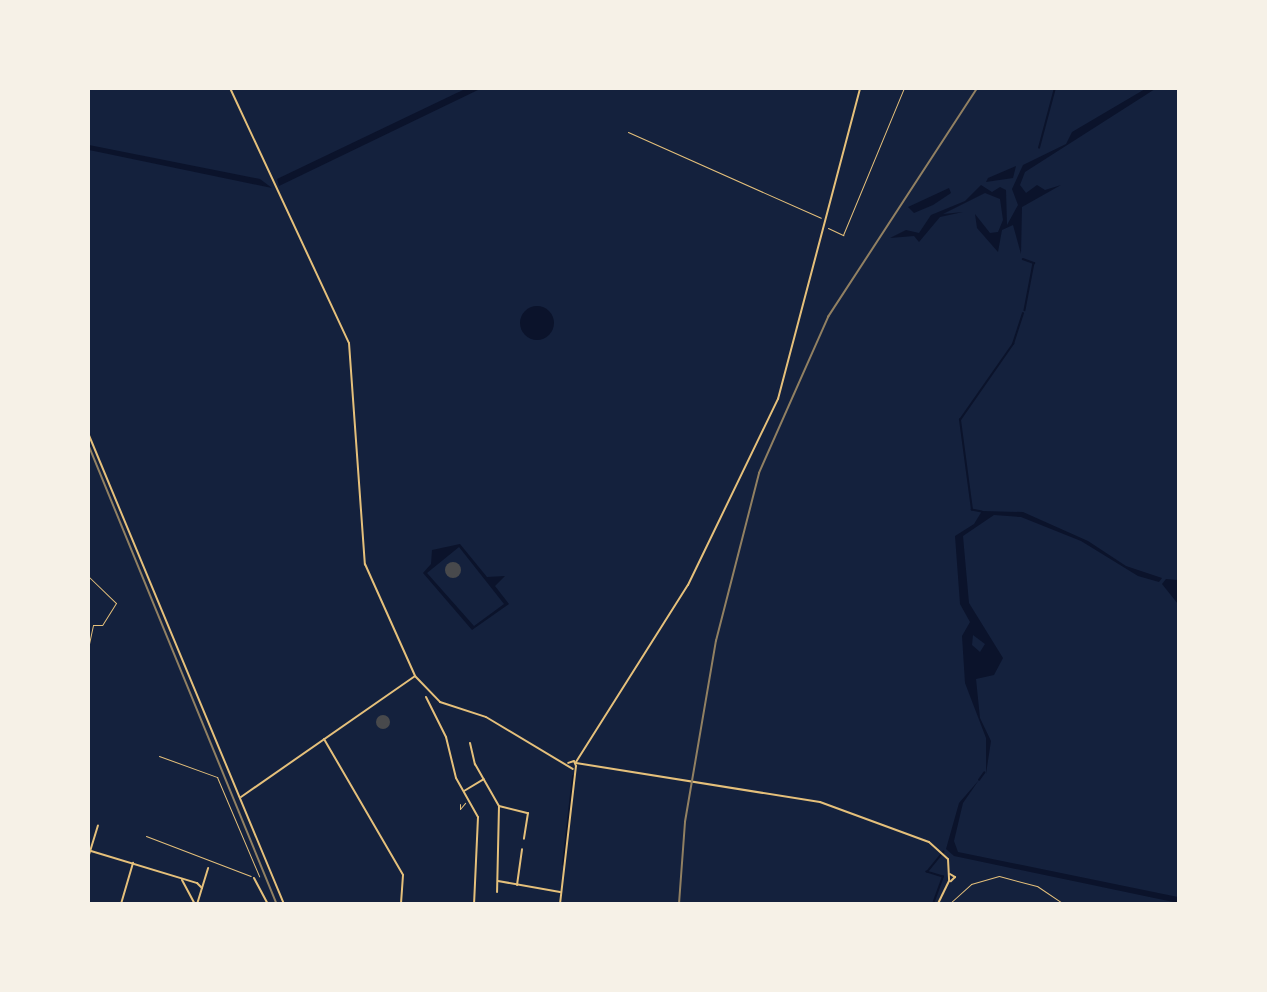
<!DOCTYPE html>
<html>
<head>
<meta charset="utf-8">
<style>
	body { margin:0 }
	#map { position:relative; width:1267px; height:992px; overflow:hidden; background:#14213d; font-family:Barlow,sans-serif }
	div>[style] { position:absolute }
	.water>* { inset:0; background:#0b132b }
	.round { border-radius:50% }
	.stream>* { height:1.5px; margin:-0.75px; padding:0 0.75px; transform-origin:0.75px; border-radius:0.75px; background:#0b132b }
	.building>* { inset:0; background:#48494c }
	.path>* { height:1px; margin:-0.5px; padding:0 0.5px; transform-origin:0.5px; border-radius:0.5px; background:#e5c07b }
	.minor>* { height:2px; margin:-1px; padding:0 1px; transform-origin:1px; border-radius:1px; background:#e5c07b }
	.tertiary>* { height:2px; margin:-1px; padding:0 1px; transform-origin:1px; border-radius:1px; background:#e5c07b }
	.rail>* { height:1.5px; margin:-0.75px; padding:0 0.75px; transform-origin:0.75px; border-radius:0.75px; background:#918062 }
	span { translate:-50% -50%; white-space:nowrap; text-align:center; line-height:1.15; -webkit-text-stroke:6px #f6f1e7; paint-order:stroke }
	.frame { position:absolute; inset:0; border:90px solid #f6f1e7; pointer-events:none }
</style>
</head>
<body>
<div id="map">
	<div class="water">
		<i style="clip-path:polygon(465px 89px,480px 89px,279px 186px,277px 179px)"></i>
		<i style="clip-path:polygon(1145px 89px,1155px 89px,1025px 172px,1020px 185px,1026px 193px,1037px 185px,1045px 190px,1061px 185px,1022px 207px,1021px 254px,1013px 225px,1002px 230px,998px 252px,977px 228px,975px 214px,990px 233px,998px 232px,1003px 220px,1000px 199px,985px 193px,943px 214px,963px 212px,940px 217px,919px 242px,914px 236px,890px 238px,906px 230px,919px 233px,931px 215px,965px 201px,981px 185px,992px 192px,1000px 187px,1006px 190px,1007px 225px,1018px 205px,1012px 189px,1023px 165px,1066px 144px,1072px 132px)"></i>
		<i style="clip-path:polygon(89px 145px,260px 179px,272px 188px,89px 150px)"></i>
		<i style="clip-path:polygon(1016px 166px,1013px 178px,986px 182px,988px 178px)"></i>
		<i style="clip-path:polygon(949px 188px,951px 193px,933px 205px,914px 213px,908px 207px)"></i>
		<i class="round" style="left:520px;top:306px;width:34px;height:34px"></i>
		<i style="clip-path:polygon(evenodd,982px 511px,1023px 512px,1088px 541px,1126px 566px,1162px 578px,1159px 582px,1138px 576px,1081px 541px,1021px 517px,994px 515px,963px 536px,969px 603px,1003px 658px,994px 675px,976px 679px,980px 718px,991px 741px,986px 774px,986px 738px,965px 683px,962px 636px,970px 622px,960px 604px,955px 536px,974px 524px,982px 511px,973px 635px,985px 644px,980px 652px,972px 645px,973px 635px)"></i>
		<i style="clip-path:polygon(evenodd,460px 544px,487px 577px,505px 576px,495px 586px,509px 604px,472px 630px,423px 573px,431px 564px,432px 550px,460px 544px,459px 547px,504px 604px,474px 626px,427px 573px,459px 547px)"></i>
		<i style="clip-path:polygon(1166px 579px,1178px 580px,1178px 604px,1162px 584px)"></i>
		<i style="clip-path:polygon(979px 780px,963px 803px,954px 841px,958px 852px,1178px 897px,1178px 903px,954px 856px,946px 849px,959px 803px)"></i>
	</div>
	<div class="stream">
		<i style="left:1039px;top:148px;width:62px;rotate:-75.1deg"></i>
		<i style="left:1023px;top:259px;width:12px;rotate:20deg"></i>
		<i style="left:1034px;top:263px;width:48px;rotate:100.8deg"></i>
		<i style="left:982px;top:512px;width:10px;rotate:-169deg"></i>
		<i style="left:972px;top:510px;width:91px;rotate:-97.6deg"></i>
		<i style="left:960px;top:420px;width:93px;rotate:-55.1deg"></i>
		<i style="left:1013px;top:344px;width:32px;rotate:-72deg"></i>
		<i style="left:979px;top:780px;width:9px;rotate:-54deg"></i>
		<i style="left:563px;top:865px;width:89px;rotate:-83.5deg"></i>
		<i style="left:933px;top:904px;width:29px;rotate:-70deg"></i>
		<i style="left:943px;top:877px;width:17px;rotate:-163deg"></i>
		<i style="left:927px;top:872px;width:26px;rotate:-51deg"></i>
	</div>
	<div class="building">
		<i class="round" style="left:445px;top:562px;width:16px;height:16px"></i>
		<i class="round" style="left:376px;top:715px;width:14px;height:14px"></i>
	</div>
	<div class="path">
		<i style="left:628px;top:132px;width:211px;rotate:24deg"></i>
		<i style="left:828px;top:228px;width:17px;rotate:25deg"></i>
		<i style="left:843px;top:235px;width:159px;rotate:-67.5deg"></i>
		<i style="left:88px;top:576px;width:39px;rotate:44deg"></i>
		<i style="left:116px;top:603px;width:26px;rotate:122deg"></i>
		<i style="left:102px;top:625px;width:9px;rotate:180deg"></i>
		<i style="left:93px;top:625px;width:25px;rotate:102deg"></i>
		<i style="left:159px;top:756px;width:62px;rotate:19.9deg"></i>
		<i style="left:217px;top:777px;width:108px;rotate:67deg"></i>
		<i style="left:460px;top:804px;width:5px;rotate:90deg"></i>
		<i style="left:460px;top:809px;width:8px;rotate:-50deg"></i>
		<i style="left:146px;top:836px;width:112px;rotate:20.9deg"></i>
		<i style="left:949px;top:904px;width:30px;rotate:-42deg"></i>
		<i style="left:971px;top:884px;width:29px;rotate:-16deg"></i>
		<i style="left:999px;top:876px;width:39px;rotate:15deg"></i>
		<i style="left:1037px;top:886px;width:32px;rotate:34deg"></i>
	</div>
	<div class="minor">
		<i style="left:88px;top:433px;width:510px;rotate:67.41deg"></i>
		<i style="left:426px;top:697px;width:45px;rotate:63.4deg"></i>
		<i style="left:446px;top:737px;width:42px;rotate:76.3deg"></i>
		<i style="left:456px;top:778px;width:45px;rotate:60.6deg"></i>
		<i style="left:478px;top:817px;width:87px;rotate:92.6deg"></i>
		<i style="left:324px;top:739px;width:157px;rotate:59.8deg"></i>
		<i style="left:403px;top:875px;width:29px;rotate:94deg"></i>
		<i style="left:470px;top:743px;width:22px;rotate:77deg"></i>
		<i style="left:475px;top:764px;width:48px;rotate:60.3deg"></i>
		<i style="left:499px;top:806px;width:86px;rotate:91.3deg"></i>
		<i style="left:576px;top:762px;width:209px;rotate:-57.7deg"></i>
		<i style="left:688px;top:585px;width:207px;rotate:-64.2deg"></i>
		<i style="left:778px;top:399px;width:322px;rotate:-75.2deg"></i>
		<i style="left:576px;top:763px;width:247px;rotate:9.1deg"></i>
		<i style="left:820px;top:802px;width:116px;rotate:20.2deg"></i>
		<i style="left:929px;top:842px;width:25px;rotate:42deg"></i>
		<i style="left:948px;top:859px;width:22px;rotate:87deg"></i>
		<i style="left:949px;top:881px;width:25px;rotate:116deg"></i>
		<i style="left:464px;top:791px;width:23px;rotate:-31deg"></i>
		<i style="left:241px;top:797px;width:212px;rotate:-34.8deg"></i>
		<i style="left:499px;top:806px;width:30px;rotate:14deg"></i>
		<i style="left:528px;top:813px;width:26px;rotate:99deg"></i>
		<i style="left:91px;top:851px;width:111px;rotate:16.8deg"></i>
		<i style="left:197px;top:883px;width:7px;rotate:45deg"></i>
		<i style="left:202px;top:888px;width:17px;rotate:107deg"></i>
		<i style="left:88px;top:858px;width:34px;rotate:-73deg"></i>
		<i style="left:950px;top:874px;width:6px;rotate:31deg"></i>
		<i style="left:955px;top:877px;width:6px;rotate:135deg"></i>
		<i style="left:254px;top:878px;width:30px;rotate:62deg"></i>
		<i style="left:182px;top:880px;width:27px;rotate:62deg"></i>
		<i style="left:498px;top:881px;width:63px;rotate:10.1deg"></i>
		<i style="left:517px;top:885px;width:36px;rotate:-82deg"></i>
		<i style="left:202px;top:888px;width:21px;rotate:-73deg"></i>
		<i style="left:121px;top:904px;width:43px;rotate:-73.7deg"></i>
	</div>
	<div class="tertiary">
		<i style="left:230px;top:88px;width:281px;rotate:65deg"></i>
		<i style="left:349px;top:343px;width:222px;rotate:85.9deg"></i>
		<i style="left:365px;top:564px;width:123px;rotate:65.9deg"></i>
		<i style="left:415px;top:676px;width:36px;rotate:46deg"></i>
		<i style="left:440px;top:702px;width:48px;rotate:18.1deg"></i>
		<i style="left:486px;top:717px;width:101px;rotate:30.9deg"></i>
		<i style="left:560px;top:904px;width:139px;rotate:-83.4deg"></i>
		<i style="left:576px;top:766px;width:5px;rotate:-112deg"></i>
		<i style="left:574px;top:761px;width:6px;rotate:162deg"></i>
	</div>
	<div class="rail">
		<i style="left:88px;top:443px;width:498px;rotate:67.7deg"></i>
		<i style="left:679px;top:904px;width:82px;rotate:-85.8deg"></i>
		<i style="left:685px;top:822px;width:184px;rotate:-80.3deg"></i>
		<i style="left:716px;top:641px;width:173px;rotate:-75.6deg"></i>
		<i style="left:759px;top:473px;width:171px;rotate:-66.1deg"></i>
		<i style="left:828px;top:317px;width:273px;rotate:-56.9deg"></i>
	</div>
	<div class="frame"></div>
</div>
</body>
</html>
